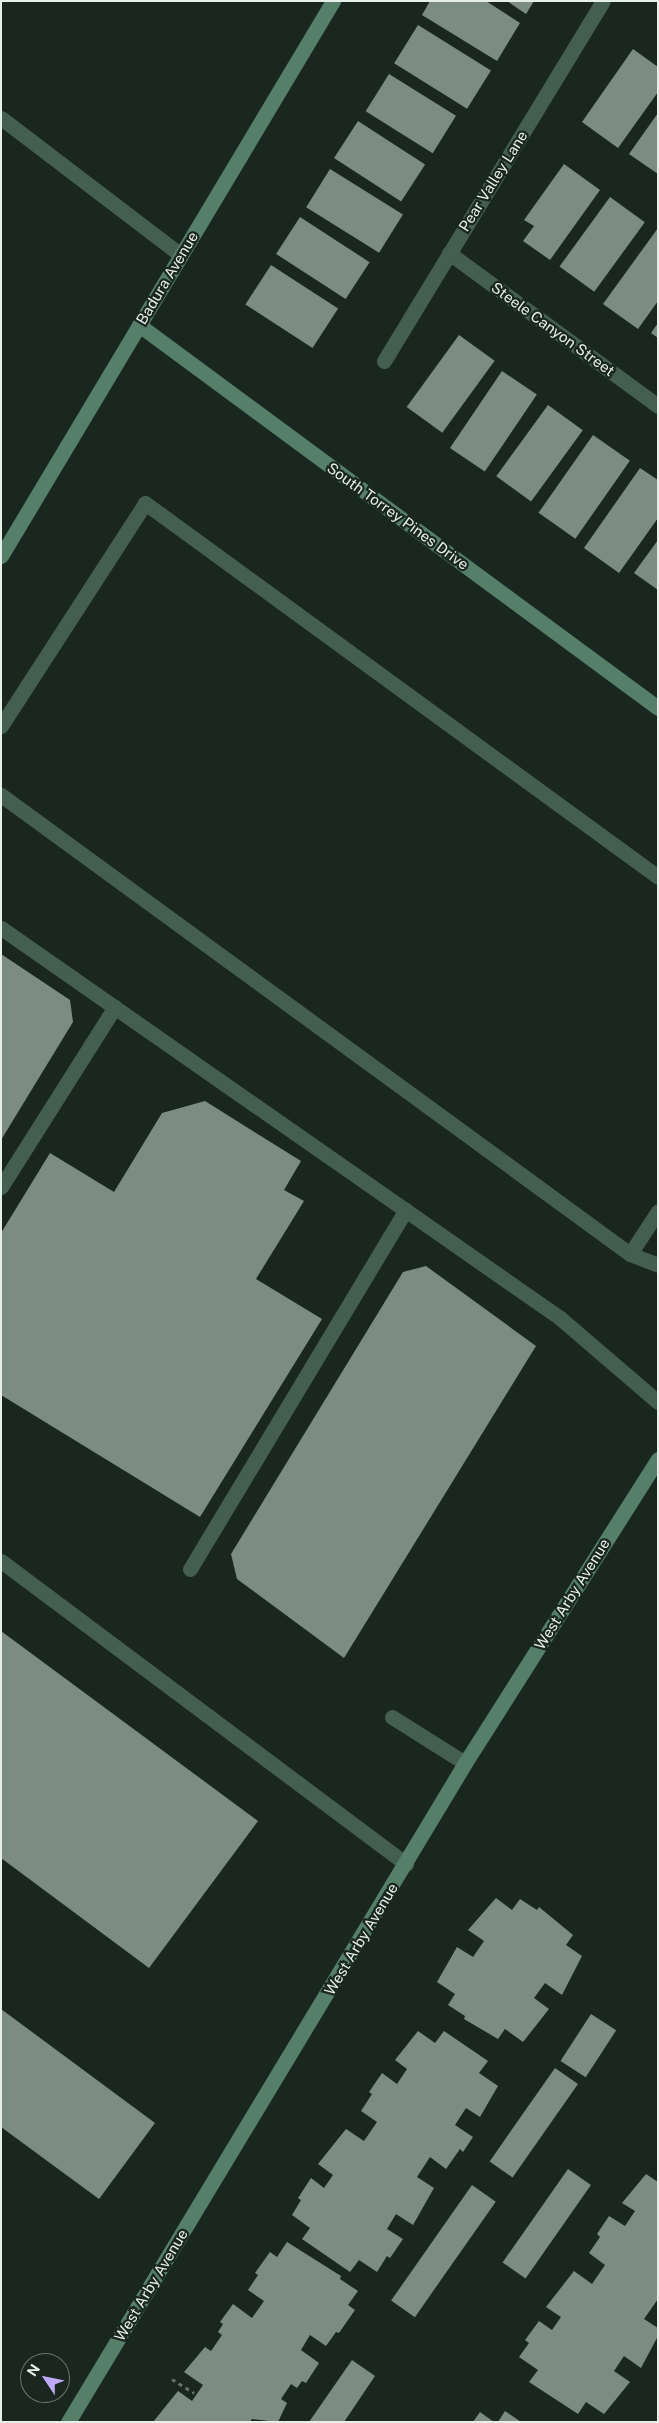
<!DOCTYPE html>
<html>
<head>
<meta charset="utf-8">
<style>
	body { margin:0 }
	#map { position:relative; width:659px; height:2423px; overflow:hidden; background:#1a2720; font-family:"Public Sans",sans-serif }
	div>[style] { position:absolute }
	.building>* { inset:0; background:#7d8c83; transform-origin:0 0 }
	.path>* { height:3px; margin-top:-1.5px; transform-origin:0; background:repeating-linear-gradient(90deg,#67726c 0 4px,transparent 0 8px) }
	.lane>* { height:15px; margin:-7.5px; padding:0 7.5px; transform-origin:7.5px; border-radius:7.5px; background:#445e4f }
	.street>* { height:15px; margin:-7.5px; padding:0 7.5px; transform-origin:7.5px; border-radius:7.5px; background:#445e4f }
	.secondary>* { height:15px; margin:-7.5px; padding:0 7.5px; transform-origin:7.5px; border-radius:7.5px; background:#557f68 }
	span { translate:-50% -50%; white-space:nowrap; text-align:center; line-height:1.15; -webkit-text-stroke:4.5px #1a2720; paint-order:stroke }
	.street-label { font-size:15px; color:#e7efea }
	.frame { position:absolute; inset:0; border:2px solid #e7efea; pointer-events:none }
	.north { position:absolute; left:20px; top:2353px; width:50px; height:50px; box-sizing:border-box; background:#1a2720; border:1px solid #6c7771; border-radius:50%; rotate:304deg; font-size:14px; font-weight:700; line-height:20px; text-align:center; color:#e7efea }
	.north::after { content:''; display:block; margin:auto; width:18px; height:22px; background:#bda9f5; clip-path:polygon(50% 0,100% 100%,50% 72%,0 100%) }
</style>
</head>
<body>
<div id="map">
	<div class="building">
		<i style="clip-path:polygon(430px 1px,486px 1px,520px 23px,497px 61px,422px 15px)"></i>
		<i style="clip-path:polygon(507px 1px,534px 1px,526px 14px)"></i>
		<i style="left:418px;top:25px;width:86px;height:45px;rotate:32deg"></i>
		<i style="clip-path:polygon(633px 49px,658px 67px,658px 92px,618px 148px,582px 122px)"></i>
		<i style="left:389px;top:74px;width:79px;height:44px;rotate:32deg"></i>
		<i style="clip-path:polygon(658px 113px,658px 174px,629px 154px)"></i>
		<i style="left:358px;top:121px;width:80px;height:44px;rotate:33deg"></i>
		<i style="clip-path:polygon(564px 164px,600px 190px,550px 260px,523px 241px,534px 226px,524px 220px)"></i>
		<i style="left:330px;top:169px;width:86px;height:45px;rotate:32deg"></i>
		<i style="left:610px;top:197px;width:43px;height:86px;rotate:36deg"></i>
		<i style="left:300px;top:217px;width:83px;height:44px;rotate:33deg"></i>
		<i style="clip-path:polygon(658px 228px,658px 301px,638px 329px,603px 304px)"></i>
		<i style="left:271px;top:265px;width:80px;height:47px;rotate:33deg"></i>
		<i style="clip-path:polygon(658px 323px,658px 338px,651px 333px)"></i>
		<i style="left:459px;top:335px;width:44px;height:89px;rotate:36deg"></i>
		<i style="left:502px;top:371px;width:42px;height:93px;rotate:34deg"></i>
		<i style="left:548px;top:405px;width:43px;height:88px;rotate:36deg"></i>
		<i style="left:593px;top:435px;width:45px;height:95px;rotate:35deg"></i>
		<i style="clip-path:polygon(640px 468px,658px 480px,658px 518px,619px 573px,584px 548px)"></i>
		<i style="clip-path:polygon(658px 540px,658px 590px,634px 573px)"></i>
		<i style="clip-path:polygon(1px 954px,70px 1000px,73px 1022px,1px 1140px)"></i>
		<i style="clip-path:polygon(205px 1101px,301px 1161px,284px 1190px,304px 1201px,256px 1279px,322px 1319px,200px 1517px,1px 1395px,1px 1233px,50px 1153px,114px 1192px,162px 1113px)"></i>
		<i style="clip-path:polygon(426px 1266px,536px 1346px,344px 1658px,237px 1579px,231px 1554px,403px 1272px)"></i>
		<i style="clip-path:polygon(1px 1631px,258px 1821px,149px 1968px,1px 1858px)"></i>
		<i style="clip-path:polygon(496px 1898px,512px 1910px,520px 1899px,537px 1910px,539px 1907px,573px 1935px,566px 1945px,582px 1956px,562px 1995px,545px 1983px,534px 1998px,549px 2009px,523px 2042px,505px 2029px,498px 2039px,464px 2019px,465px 2016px,448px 2005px,455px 1994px,437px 1982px,457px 1947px,473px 1957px,484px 1941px,468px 1930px)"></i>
		<i style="clip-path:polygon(1px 2009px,155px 2123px,99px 2199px,1px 2127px)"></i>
		<i style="left:591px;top:2014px;width:30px;height:56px;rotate:33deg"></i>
		<i style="clip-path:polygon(418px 2031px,435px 2043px,444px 2031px,488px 2061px,479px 2073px,498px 2086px,480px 2117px,466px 2108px,455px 2125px,473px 2137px,463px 2152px,460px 2149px,446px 2169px,430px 2157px,417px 2177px,434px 2188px,413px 2225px,396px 2214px,387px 2229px,403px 2239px,390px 2258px,387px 2256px,377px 2272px,359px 2260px,350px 2272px,302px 2239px,310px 2228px,292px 2215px,301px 2200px,298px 2198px,311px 2178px,324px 2188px,333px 2175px,318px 2164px,346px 2129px,364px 2141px,377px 2122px,361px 2111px,372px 2094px,369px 2092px,382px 2073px,397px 2084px,407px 2069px,395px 2060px)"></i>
		<i style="left:555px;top:2068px;width:28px;height:114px;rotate:35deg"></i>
		<i style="left:568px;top:2169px;width:28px;height:114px;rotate:35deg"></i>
		<i style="clip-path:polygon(646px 2174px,658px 2182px,658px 2299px,644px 2319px,658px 2328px,658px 2336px,641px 2368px,624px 2356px,614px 2371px,630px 2382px,604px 2414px,586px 2402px,578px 2414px,529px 2382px,538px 2370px,519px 2357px,529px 2343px,525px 2340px,539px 2321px,552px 2330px,561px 2317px,546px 2307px,574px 2271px,592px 2284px,605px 2265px,589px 2253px,600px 2237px,597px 2234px,609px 2216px,625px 2226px,635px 2211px,622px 2203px)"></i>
		<i style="left:472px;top:2185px;width:29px;height:141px;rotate:35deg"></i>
		<i style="clip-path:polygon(287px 2242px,341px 2276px,340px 2279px,358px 2291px,348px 2305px,355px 2310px,339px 2333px,336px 2332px,326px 2346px,310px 2335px,301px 2350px,319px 2363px,306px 2383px,302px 2381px,297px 2388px,291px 2384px,281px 2399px,287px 2403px,278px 2422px,252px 2419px,250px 2422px,153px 2422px,178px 2391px,192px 2401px,203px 2385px,184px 2372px,205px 2347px,211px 2351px,222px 2335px,218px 2332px,223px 2324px,220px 2322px,233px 2304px,252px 2318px,264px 2301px,248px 2290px,258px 2275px,255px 2273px,270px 2252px,277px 2257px)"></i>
		<i style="clip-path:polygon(352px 2360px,375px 2376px,344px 2422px,309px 2422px)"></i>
		<i style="clip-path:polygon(505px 2411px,521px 2422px,498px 2422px)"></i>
		<i style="clip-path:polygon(480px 2412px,494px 2422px,473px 2422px)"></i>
	</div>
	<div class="path">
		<i style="left:172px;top:2379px;width:26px;rotate:32deg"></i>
	</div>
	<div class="lane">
		<i style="left:1px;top:118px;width:226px;rotate:37.3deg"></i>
		<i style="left:1px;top:726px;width:265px;rotate:-57.1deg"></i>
		<i style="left:145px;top:503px;width:635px;rotate:36.09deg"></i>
		<i style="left:1px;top:795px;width:779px;rotate:36.12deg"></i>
		<i style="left:630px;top:1254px;width:30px;rotate:21deg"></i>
		<i style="left:1px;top:928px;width:682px;rotate:34.9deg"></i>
		<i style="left:560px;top:1318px;width:129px;rotate:40.6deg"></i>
		<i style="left:1px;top:1187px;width:213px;rotate:-57.7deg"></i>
		<i style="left:630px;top:1254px;width:51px;rotate:-56.9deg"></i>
		<i style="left:1px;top:1561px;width:506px;rotate:36.8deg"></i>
		<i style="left:190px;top:1569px;width:419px;rotate:-59deg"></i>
		<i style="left:392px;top:1717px;width:86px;rotate:32.2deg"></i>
	</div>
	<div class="street">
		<i style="left:449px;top:253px;width:259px;rotate:36.2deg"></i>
		<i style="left:384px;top:361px;width:421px;rotate:-58.7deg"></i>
	</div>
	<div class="secondary">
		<i style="left:139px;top:325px;width:645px;rotate:36.43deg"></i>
		<i style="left:1px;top:556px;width:647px;rotate:-59.11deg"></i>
		<i style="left:68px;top:2422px;width:769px;rotate:-58.93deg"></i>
		<i style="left:465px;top:1763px;width:360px;rotate:-57.6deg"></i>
	</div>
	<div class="street-label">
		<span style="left:493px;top:181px;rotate:-58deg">Pear Valley Lane</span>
		<span style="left:167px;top:278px;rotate:-59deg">Badura Avenue</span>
		<span style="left:553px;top:329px;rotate:36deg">Steele Canyon Street</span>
		<span style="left:398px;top:516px;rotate:36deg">South Torrey Pines Drive</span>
		<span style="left:572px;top:1594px;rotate:-58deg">West Arby Avenue</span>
		<span style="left:361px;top:1939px;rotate:-59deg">West Arby Avenue</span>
		<span style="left:151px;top:2285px;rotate:-59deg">West Arby Avenue</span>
	</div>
	<div class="frame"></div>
	<div class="north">N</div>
</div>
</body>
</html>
